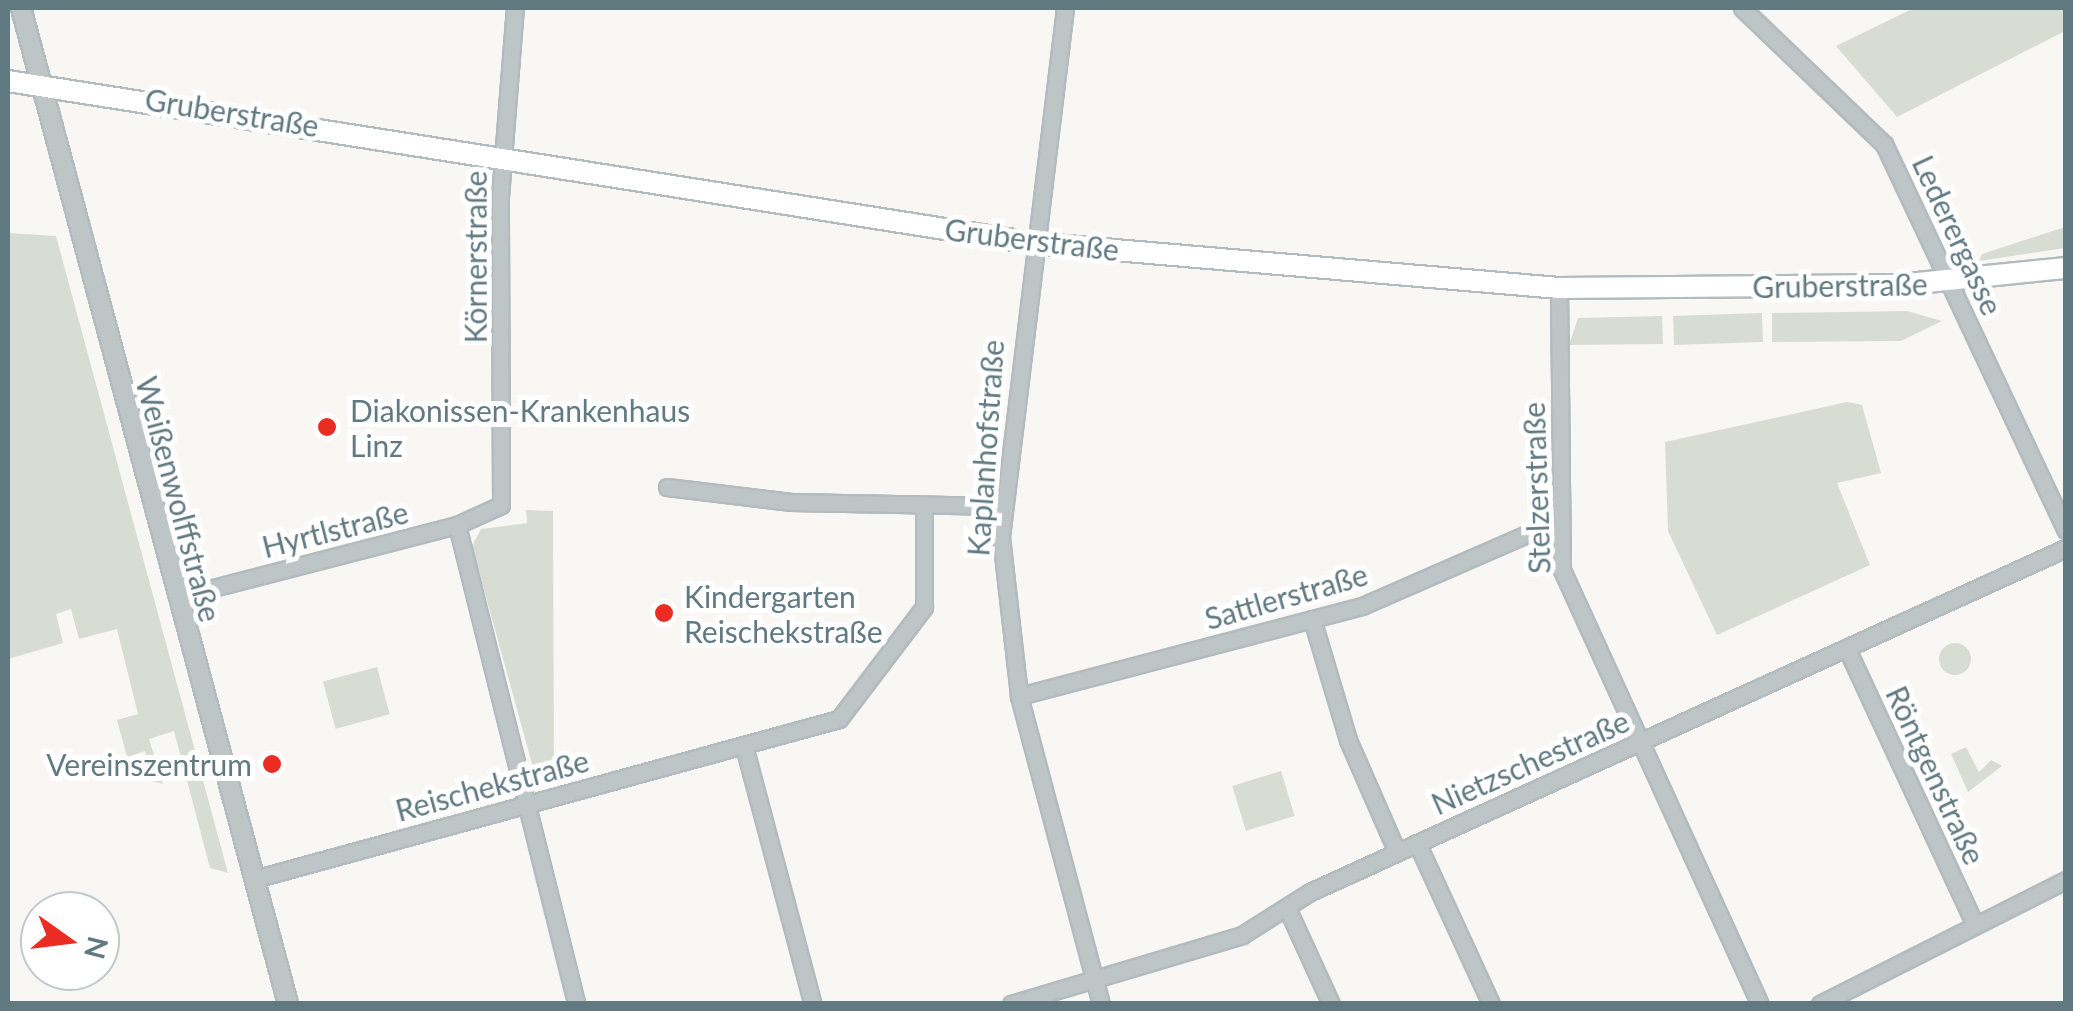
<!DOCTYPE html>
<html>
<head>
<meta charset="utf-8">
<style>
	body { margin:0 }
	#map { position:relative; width:2073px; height:1011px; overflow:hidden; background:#f8f7f4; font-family:Lato,sans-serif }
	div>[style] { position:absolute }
	.green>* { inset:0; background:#d8ddd3; transform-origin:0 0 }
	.round { border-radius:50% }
	.roads { filter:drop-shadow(2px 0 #b2bbbe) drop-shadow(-2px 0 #b2bbbe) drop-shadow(0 2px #b2bbbe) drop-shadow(0 -2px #b2bbbe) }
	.minor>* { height:15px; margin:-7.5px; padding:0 7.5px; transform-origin:7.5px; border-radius:7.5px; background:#bec5c7 }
	.tertiary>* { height:18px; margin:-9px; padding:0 9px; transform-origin:9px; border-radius:9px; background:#bec5c7 }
	.secondary>* { height:20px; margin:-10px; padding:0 10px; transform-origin:10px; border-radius:10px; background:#fff }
	.dots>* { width:28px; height:28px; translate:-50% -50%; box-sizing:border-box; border:5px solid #fff; border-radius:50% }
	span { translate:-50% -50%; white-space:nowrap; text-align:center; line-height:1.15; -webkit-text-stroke:10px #fff; paint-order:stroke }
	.street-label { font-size:30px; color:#617981 }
	.poi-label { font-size:30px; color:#617981 }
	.left { translate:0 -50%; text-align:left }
	.right { translate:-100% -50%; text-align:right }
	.frame { position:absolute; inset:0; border:10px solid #617981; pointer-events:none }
	.north { position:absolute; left:20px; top:891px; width:100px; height:100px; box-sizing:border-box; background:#fff; border:2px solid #c0c9cd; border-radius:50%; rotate:104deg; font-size:28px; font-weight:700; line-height:40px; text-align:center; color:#617981 }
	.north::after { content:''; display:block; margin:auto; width:35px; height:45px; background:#ea2c22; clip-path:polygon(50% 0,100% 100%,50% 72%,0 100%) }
</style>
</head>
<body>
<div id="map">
	<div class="green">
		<i style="clip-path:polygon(1914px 8px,2065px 8px,2065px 31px,1897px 117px,1836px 46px)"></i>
		<i style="clip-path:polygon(2065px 227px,2065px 248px,1979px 261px,1982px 254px)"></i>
		<i style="clip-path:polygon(8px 233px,56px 236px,228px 873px,210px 868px,174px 731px,149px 739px,163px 784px,133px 776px,130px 765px,147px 759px,145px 751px,127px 757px,117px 720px,138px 714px,117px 629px,79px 639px,71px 609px,56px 614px,63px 643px,8px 659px)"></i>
		<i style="clip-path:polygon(1907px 311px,1942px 321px,1901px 341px,1772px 342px,1772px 313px)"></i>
		<i style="left:1762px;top:313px;width:29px;height:89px;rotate:88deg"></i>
		<i style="clip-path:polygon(1662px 316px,1663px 344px,1569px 345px,1578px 318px)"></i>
		<i style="clip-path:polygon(1847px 402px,1862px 405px,1881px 473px,1837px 483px,1870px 565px,1717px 635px,1668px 531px,1665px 442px)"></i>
		<i style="clip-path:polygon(526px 510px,553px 511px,554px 777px,537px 782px,472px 546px,481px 529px,527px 523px)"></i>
		<i class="round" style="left:1939px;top:643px;width:32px;height:32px"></i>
		<i style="left:377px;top:667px;width:49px;height:56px;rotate:75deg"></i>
		<i style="clip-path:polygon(1966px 747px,1979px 772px,1991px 760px,2002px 766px,1968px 792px,1951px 754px)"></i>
		<i style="left:1281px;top:771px;width:47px;height:51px;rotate:73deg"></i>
	</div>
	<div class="roads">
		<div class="minor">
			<i style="left:1065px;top:8px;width:533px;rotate:96.9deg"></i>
			<i style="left:1001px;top:537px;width:160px;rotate:83.5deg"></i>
			<i style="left:1019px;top:696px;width:319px;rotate:75.1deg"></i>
			<i style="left:1742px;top:8px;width:197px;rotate:43.8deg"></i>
			<i style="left:1884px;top:144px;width:427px;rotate:64.8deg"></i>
			<i style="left:1559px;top:288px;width:282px;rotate:89.4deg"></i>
			<i style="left:1562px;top:570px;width:477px;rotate:65.5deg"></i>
			<i style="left:667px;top:487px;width:125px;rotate:6.9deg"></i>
			<i style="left:791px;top:502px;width:211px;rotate:1.1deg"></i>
			<i style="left:457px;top:525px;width:494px;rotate:76deg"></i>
			<i style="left:178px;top:597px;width:288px;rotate:-14.5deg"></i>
			<i style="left:457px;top:525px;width:48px;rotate:-24.4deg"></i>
			<i style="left:501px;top:505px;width:308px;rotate:-90.2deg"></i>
			<i style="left:500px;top:197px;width:190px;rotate:-85.5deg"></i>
			<i style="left:1312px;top:619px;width:126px;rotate:73.4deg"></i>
			<i style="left:1348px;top:740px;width:122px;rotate:66.4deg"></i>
			<i style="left:1847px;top:649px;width:304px;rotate:65.1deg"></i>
			<i style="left:1019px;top:696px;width:355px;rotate:-14.7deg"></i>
			<i style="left:1362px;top:606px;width:184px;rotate:-23.6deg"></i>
			<i style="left:1531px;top:532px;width:28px"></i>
			<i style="left:744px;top:746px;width:264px;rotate:75.1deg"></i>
			<i style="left:1417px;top:843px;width:177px;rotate:65.3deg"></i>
			<i style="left:254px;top:879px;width:606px;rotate:-15.3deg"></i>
			<i style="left:839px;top:719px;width:141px;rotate:-52.8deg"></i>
			<i style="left:924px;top:607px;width:100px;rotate:-90deg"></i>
			<i style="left:1287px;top:908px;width:106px;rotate:65.4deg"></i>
			<i style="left:1011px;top:1004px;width:241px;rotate:-16.6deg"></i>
			<i style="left:1242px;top:935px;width:80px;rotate:-32.3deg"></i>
			<i style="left:1310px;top:892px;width:831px;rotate:-24.47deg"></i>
			<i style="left:1820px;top:1004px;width:275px;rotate:-26.8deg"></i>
		</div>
		<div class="tertiary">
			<i style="left:21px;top:8px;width:1031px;rotate:74.99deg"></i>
		</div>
		<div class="secondary">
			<i style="left:8px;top:81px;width:1038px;rotate:8.98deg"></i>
			<i style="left:1033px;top:243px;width:528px;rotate:4.89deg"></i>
			<i style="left:1559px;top:288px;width:339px;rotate:-0.5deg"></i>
			<i style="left:1898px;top:285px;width:169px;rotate:-5.8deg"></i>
		</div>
	</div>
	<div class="dots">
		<i style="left:327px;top:427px;background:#ea2c22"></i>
		<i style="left:664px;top:613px;background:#ea2c22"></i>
		<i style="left:272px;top:764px;background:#ea2c22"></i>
	</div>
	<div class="street-label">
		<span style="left:232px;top:112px;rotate:9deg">Gruberstraße</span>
		<span style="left:1958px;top:235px;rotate:65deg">Lederergasse</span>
		<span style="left:1032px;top:239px;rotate:7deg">Gruberstraße</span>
		<span style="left:475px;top:257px;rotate:-90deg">Körnerstraße</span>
		<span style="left:1840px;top:285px;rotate:-1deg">Gruberstraße</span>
		<span style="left:985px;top:448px;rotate:-86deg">Kaplanhofstraße</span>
		<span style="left:1536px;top:488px;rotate:-92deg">Stelzerstraße</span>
		<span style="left:179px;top:499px;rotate:75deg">Weißenwolffstraße</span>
		<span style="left:335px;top:529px;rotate:-14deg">Hyrtlstraße</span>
		<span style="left:1286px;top:596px;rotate:-16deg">Sattlerstraße</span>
		<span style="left:1530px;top:762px;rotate:-24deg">Nietzschestraße</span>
		<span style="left:1936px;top:775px;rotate:65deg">Röntgenstraße</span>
		<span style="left:492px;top:785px;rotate:-15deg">Reischekstraße</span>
	</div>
	<div class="poi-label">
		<span class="left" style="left:350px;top:427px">Diakonissen-Krankenhaus<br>Linz</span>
		<span class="left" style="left:684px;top:613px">Kindergarten<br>Reischekstraße</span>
		<span class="right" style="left:252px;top:764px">Vereinszentrum</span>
	</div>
	<div class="frame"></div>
	<div class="north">N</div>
</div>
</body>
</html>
